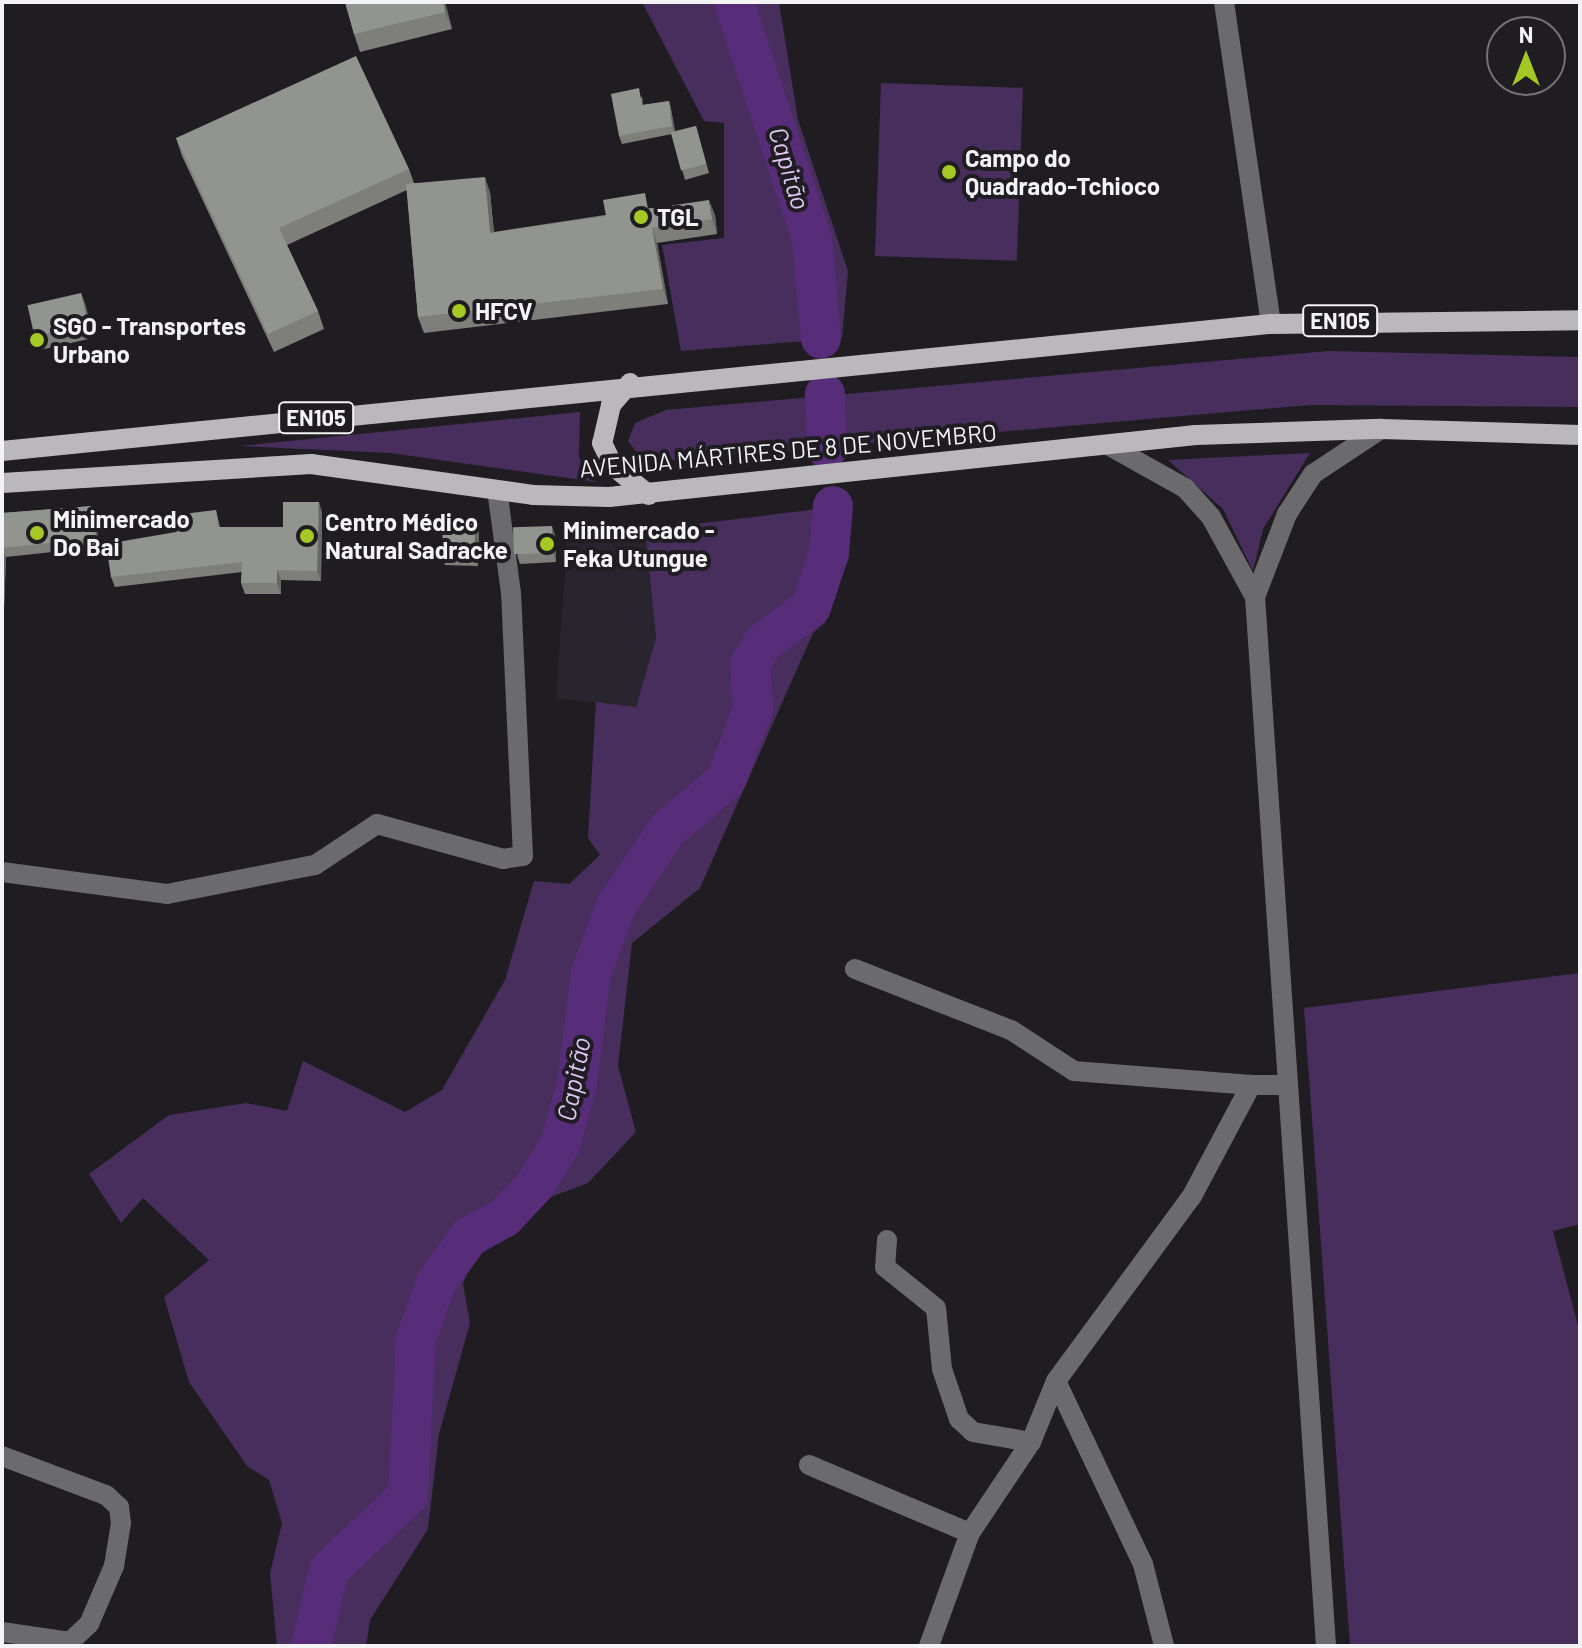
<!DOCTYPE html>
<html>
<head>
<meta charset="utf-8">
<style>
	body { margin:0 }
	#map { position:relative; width:1582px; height:1648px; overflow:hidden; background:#1f1d21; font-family:Barlow,sans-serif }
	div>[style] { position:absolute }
	.built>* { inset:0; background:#29252e }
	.green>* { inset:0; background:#472e5d; transform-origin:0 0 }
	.river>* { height:40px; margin:-20px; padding:0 20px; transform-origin:20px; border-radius:20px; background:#572c78 }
	.minor>* { height:20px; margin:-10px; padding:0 10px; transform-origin:10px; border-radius:10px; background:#6b6a6d }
	.major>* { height:20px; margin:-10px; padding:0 10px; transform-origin:10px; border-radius:10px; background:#bab8bd }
	.wall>* { inset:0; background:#7e7f7b }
	.shaded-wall>* { inset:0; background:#666864 }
	.building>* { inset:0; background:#92948f; transform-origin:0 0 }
	.dots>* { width:22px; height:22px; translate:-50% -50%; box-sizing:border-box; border:4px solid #1f1d21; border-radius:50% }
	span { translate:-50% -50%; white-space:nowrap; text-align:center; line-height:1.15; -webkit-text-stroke:8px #1f1d21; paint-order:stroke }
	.shield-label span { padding:2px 6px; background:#1f1d21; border:2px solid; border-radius:6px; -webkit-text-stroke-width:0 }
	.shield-label { font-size:22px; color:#f4f3f6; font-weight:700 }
	.poi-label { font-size:24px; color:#f4f3f6; font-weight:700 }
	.left { translate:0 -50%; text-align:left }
	.street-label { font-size:24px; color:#f4f3f6 }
	.water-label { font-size:26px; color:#ddc8f3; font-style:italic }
	.frame { position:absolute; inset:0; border:4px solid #f4f3f6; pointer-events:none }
	.north { position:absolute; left:1486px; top:16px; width:80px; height:80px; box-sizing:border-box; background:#1f1d21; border:2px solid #747376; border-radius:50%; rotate:0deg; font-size:22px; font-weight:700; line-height:32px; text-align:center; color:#f4f3f6 }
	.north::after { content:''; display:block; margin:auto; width:28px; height:36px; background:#a5c824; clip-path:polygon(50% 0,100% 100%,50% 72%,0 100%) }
</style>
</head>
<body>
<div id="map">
	<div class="built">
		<i style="clip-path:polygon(590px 530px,645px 530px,656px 638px,636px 707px,556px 698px,567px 542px,588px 544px)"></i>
	</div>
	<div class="green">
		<i style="clip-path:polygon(642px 2px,779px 2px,798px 120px,848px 271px,842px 338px,681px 351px,662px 245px,724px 238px,724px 123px,704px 121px)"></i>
		<i style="left:881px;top:83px;width:142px;height:173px;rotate:2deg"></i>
		<i style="clip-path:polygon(1328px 351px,1580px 357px,1580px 407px,1310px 405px,654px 462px,641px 458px,628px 441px,635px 423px,666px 410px)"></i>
		<i style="clip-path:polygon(580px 412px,579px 457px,596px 482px,390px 453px,240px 446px)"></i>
		<i style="clip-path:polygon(1310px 453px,1263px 529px,1253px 571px,1223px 509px,1168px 460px)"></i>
		<i style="clip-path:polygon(852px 505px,825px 623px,813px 633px,700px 888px,632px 943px,618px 1066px,636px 1132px,588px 1183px,535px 1203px,477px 1247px,463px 1284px,470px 1323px,439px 1434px,428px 1529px,370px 1620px,366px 1646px,277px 1646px,270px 1574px,282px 1523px,269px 1480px,247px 1466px,189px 1382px,164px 1297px,209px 1260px,143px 1198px,121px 1223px,89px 1174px,169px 1115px,246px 1103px,287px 1111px,303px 1061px,405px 1112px,442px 1090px,505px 980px,534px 881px,569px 884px,600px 855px,588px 838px,596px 702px,636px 707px,656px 638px,645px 530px)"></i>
		<i style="clip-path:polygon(1580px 973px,1580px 1224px,1553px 1231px,1580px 1333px,1580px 1646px,1350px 1646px,1304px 1008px)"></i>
	</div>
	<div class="river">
		<i style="left:734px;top:2px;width:250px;rotate:71.8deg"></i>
		<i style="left:812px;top:239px;width:100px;rotate:84.9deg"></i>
		<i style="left:825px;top:394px;width:55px;rotate:87.9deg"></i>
		<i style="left:311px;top:1646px;width:78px;rotate:-76.7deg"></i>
		<i style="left:329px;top:1570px;width:108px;rotate:-43.1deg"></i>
		<i style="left:408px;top:1496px;width:157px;rotate:-87.1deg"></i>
		<i style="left:416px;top:1339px;width:59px;rotate:-70.3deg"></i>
		<i style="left:436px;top:1283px;width:57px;rotate:-54.3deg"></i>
		<i style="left:469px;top:1237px;width:41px;rotate:-29.1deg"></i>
		<i style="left:505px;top:1217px;width:44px;rotate:-46.8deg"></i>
		<i style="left:535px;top:1185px;width:47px;rotate:-58deg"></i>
		<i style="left:560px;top:1145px;width:63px;rotate:-74.4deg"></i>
		<i style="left:577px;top:1084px;width:112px;rotate:-82.8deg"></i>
		<i style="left:591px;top:973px;width:72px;rotate:-69.5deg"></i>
		<i style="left:616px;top:906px;width:92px;rotate:-56.1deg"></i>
		<i style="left:667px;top:830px;width:77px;rotate:-40.3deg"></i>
		<i style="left:726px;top:780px;width:76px;rotate:-69.2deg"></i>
		<i style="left:753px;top:709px;width:45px;rotate:-93.8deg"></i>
		<i style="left:750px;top:664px;width:25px;rotate:-58deg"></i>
		<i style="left:763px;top:643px;width:60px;rotate:-36.9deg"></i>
		<i style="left:811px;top:607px;width:57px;rotate:-71.6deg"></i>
		<i style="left:829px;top:553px;width:47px;rotate:-85.1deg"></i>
	</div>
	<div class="minor">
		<i style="left:1224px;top:2px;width:325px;rotate:81.7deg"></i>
		<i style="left:1108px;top:445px;width:88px;rotate:29.2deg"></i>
		<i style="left:1185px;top:488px;width:39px;rotate:48deg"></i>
		<i style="left:1211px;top:517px;width:91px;rotate:61.2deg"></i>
		<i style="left:2px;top:872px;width:166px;rotate:7.6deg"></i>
		<i style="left:167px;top:894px;width:151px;rotate:-11.1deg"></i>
		<i style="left:315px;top:865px;width:74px;rotate:-33.5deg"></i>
		<i style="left:377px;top:824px;width:131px;rotate:15.5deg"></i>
		<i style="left:503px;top:859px;width:20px;rotate:-9deg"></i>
		<i style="left:523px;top:856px;width:263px;rotate:-92.6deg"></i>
		<i style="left:511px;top:593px;width:104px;rotate:-97.7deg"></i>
		<i style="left:855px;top:969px;width:168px;rotate:21.4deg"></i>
		<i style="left:1011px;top:1030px;width:75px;rotate:33.1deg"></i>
		<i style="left:1074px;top:1071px;width:178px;rotate:4.5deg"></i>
		<i style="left:887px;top:1240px;width:27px;rotate:94deg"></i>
		<i style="left:885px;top:1267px;width:65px;rotate:38.8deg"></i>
		<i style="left:936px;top:1308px;width:61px;rotate:84.4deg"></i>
		<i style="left:942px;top:1369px;width:53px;rotate:71.2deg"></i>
		<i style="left:959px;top:1419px;width:19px;rotate:43deg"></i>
		<i style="left:973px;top:1432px;width:59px;rotate:9.8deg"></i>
		<i style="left:1056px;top:1381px;width:203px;rotate:64.6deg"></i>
		<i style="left:1143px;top:1564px;width:85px;rotate:75.6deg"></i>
		<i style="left:2px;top:1456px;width:111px;rotate:20.6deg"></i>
		<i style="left:106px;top:1495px;width:18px;rotate:43deg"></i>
		<i style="left:119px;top:1507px;width:16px;rotate:83deg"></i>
		<i style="left:121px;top:1523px;width:44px;rotate:99.2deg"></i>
		<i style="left:114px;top:1566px;width:63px;rotate:113.3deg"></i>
		<i style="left:89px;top:1624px;width:26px;rotate:137deg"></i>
		<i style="left:70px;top:1642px;width:69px;rotate:-171.6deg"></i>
		<i style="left:809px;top:1465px;width:175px;rotate:22.9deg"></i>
		<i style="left:929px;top:1646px;width:120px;rotate:-70.1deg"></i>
		<i style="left:970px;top:1533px;width:110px;rotate:-56.2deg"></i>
		<i style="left:1031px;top:1442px;width:66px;rotate:-67.7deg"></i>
		<i style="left:1056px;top:1381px;width:230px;rotate:-53.7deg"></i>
		<i style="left:1192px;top:1196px;width:126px;rotate:-62deg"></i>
		<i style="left:1251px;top:1085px;width:37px"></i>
		<i style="left:1326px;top:1646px;width:1051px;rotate:-93.87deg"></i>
		<i style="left:1255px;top:597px;width:89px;rotate:-68.9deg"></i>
		<i style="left:1287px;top:514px;width:48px;rotate:-57deg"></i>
		<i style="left:1313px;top:474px;width:82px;rotate:-33.5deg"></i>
	</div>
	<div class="major">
		<i style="left:630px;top:383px;width:29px;rotate:131deg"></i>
		<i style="left:611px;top:405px;width:39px;rotate:103deg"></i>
		<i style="left:602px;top:443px;width:25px;rotate:64deg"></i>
		<i style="left:613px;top:466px;width:46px;rotate:38.9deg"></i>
		<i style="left:2px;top:451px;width:1275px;rotate:-5.72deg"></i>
		<i style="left:1271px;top:324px;width:309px;rotate:-0.7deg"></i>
		<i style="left:2px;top:483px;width:310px;rotate:-3.5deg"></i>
		<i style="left:311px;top:464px;width:224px;rotate:7.9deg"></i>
		<i style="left:533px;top:495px;width:76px;rotate:1.5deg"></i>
		<i style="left:609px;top:497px;width:590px;rotate:-6.03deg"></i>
		<i style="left:1196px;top:435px;width:185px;rotate:-1.9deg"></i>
		<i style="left:1381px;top:429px;width:199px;rotate:1.7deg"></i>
	</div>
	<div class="wall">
		<i style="clip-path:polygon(345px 2px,445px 2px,452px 29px,360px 52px,354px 34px)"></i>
		<i style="clip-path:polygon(642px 96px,643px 105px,669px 101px,671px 109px,675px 131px,696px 126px,709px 173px,685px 180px,672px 134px,622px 144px,619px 136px)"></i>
		<i style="clip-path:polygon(176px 138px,409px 169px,414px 183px,490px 192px,494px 232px,651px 208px,715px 215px,717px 234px,657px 243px,668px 304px,424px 333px,418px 317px,407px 190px,287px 245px,318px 311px,324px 329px,274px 352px,182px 156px)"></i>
		<i style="clip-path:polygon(81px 293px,86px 307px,93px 338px,40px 350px,36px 337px)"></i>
		<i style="clip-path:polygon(92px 506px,95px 515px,99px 547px,6px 557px,4px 609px,2px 609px,2px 513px)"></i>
		<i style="clip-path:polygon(216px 510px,220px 527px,283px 527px,322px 512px,321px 581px,281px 580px,281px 594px,245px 594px,241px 583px,242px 572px,115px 587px,111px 577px)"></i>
		<i style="clip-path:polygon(475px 523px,479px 532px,478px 566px,445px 565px,442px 556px)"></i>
		<i style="clip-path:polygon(555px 535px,556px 562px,520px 564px,517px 555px)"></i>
	</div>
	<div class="shaded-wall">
		<i style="clip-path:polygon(443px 2px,445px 2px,452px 29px,445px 12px)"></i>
		<i style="clip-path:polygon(669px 101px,671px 109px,675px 134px,672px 126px)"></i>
		<i style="clip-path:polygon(485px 177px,490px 192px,495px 248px,490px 233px)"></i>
		<i style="clip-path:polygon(709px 200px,715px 215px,717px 234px,712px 219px)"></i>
		<i style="clip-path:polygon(652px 228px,657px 243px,668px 304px,663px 289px)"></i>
		<i style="clip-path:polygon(81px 293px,86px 307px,93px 338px,88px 324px)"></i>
		<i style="clip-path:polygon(319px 502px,322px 512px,321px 581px,317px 571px)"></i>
		<i style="clip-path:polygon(92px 506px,95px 515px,99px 547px,96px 538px)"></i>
		<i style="clip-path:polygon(475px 523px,479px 532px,478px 566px,475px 557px)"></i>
		<i style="clip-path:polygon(552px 526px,555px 535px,556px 562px,553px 553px)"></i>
		<i style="clip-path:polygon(2px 548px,6px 557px,4px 609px,2px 603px)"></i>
		<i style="clip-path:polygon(277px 570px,281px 580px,281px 594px,277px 583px)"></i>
	</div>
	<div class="building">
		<i style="clip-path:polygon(345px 2px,443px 2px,445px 12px,354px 34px)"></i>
		<i style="clip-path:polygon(356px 56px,409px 169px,279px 228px,318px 311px,268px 334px,176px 138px)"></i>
		<i style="clip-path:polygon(639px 88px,642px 105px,669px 101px,672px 126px,619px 136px,611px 94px)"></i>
		<i style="left:696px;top:126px;width:39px;height:26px;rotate:75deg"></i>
		<i style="clip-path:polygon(485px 177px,490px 233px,606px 216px,603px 200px,645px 193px,648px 209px,709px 200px,712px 219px,652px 228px,663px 289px,418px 317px,406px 184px)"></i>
		<i style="left:81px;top:293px;width:32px;height:55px;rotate:77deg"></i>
		<i style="clip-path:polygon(283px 502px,319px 502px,317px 571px,277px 570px,277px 583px,241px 583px,242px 562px,111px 577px,106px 544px,176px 532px,174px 515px,216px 510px,218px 527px,283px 527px)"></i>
		<i style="clip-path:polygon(92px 506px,96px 538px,2px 548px,2px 564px,2px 513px)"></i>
		<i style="left:443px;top:522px;width:32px;height:34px;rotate:2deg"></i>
		<i style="left:552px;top:526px;width:27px;height:39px;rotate:88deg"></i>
	</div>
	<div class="dots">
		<i style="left:949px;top:172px;background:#a5c824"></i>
		<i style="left:641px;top:217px;background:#a5c824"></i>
		<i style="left:459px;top:311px;background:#a5c824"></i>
		<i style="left:37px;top:340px;background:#a5c824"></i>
		<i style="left:37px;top:533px;background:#a5c824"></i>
		<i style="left:307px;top:536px;background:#a5c824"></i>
		<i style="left:547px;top:544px;background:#a5c824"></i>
	</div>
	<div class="shield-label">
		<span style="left:1340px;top:321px">EN105</span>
		<span style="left:316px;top:418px">EN105</span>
	</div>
	<div class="poi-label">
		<span class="left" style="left:965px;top:172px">Campo do<br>Quadrado-Tchioco</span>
		<span class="left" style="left:657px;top:217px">TGL</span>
		<span class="left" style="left:475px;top:311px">HFCV</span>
		<span class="left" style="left:53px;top:340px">SGO - Transportes<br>Urbano</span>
		<span class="left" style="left:53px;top:533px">Minimercado<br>Do Bai</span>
		<span class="left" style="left:325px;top:536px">Centro Médico<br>Natural Sadracke</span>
		<span class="left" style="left:563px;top:544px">Minimercado -<br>Feka Utungue</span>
	</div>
	<div class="street-label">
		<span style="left:788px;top:450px;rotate:-5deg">AVENIDA MÁRTIRES DE 8 DE NOVEMBRO</span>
	</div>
	<div class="water-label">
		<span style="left:790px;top:168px;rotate:73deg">Capitão</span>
		<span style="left:573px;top:1079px;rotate:-79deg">Capitão</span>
	</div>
	<div class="frame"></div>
	<div class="north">N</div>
</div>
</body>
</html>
